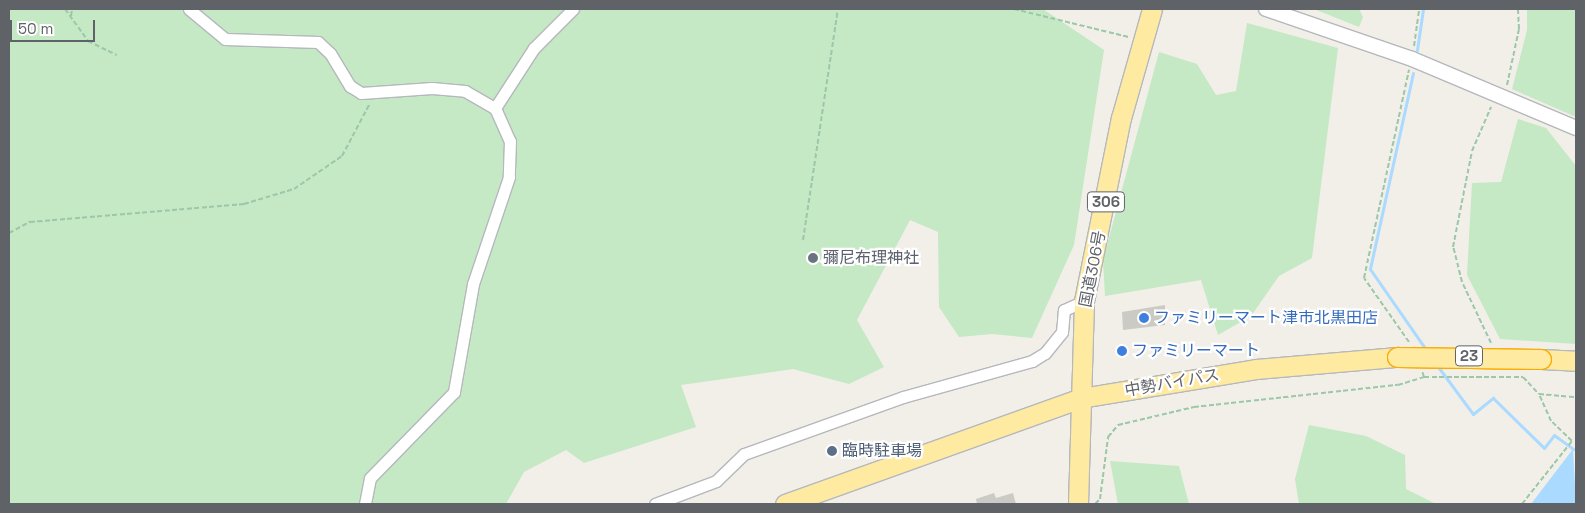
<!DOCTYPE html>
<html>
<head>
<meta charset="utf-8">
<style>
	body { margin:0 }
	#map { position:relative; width:1585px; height:513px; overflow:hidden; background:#f1efe8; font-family:"Space Grotesk","Noto Sans JP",sans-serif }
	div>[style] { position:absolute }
	.green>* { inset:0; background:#c5e8c5 }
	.water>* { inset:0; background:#aadaff }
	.stream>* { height:3px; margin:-1.5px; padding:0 1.5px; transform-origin:1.5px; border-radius:1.5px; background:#aadaff }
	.building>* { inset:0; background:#cccac5 }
	.path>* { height:2px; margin-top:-1px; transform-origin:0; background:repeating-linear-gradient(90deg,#9cc7a9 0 5px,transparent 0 7.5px) }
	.roads { filter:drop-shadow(1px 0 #b5b8bc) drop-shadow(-1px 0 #b5b8bc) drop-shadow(0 1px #b5b8bc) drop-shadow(0 -1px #b5b8bc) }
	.minor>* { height:11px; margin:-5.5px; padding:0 5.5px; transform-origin:5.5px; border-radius:5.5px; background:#fff }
	.tertiary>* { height:14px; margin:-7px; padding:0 7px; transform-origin:7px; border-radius:7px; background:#fff }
	.trunk>* { height:19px; margin:-9.5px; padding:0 9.5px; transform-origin:9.5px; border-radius:9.5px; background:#feeaa1 }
	.bridges { filter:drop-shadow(1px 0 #f9ab00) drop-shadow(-1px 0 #f9ab00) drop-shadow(0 1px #f9ab00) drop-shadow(0 -1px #f9ab00) }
	.trunk-bridge>* { height:19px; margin:-9.5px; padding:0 9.5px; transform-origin:9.5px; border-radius:9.5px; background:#feeaa1 }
	.dots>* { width:14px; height:14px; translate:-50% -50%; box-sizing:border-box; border:2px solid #fff; border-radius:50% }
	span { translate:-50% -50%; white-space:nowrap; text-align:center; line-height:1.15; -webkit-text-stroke:4.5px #fff; paint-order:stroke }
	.shield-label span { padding:1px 4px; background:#fff; border:1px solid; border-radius:4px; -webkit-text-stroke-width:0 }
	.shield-label { font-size:15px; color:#5f6368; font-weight:700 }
	.worship-label { font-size:16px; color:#5b616d }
	.left { translate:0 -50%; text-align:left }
	.street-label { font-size:16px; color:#5f6368 }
	.shop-label { font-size:16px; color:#366cbe }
	.service-label { font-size:16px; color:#4e5e75 }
	.frame { position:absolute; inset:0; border:10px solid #5f6368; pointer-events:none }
	.scale { position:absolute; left:10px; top:20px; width:85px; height:22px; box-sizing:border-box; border:2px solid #5f6368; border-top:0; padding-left:6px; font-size:15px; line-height:18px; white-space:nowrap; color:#5f6368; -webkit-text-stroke:4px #fff; paint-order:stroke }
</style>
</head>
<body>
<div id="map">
	<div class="green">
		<i style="clip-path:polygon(9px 9px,1043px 9px,1104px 50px,1074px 245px,1032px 338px,992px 334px,959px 337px,939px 307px,938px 232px,910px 220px,857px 320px,884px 367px,849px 384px,793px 369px,681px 385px,696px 427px,584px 463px,566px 450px,524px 472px,506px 504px,9px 504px)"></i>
		<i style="clip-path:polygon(1314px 9px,1359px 9px,1363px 17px,1359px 27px)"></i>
		<i style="clip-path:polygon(1527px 9px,1576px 9px,1576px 117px,1512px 89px,1527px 30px)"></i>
		<i style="clip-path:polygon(1247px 23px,1338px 48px,1312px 258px,1279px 276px,1251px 316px,1218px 335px,1201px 280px,1105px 296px,1103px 260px,1159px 52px,1197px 64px,1216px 95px,1236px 91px)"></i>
		<i style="clip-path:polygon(1518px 119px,1546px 128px,1576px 166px,1576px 344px,1500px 339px,1467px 275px,1472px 183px,1501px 182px)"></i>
		<i style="clip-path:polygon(1309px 425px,1366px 436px,1405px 455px,1406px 489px,1436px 504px,1299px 504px,1295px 479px)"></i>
		<i style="clip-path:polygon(1110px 461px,1179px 466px,1189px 504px,1118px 504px)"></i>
	</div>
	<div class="water">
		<i style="clip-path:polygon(1573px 449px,1576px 504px,1531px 504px)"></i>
	</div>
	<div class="stream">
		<i style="left:1417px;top:50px;width:41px;rotate:-81.7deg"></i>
		<i style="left:1413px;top:73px;width:201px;rotate:102.4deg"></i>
		<i style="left:1370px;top:269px;width:100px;rotate:55.2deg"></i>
		<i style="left:1436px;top:364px;width:62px;rotate:53.5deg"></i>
		<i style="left:1473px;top:414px;width:26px;rotate:-39deg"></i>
		<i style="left:1493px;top:398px;width:71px;rotate:44.4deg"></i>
		<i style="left:1544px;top:448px;width:16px;rotate:-52deg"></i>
		<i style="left:1554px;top:435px;width:24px;rotate:36deg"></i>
	</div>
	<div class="building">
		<i style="clip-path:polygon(1165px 305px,1165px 325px,1123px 330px,1122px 312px)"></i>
		<i style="clip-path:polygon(994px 493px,996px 498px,1013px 493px,1016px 504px,977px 504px,976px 499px)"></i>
	</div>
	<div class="path">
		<i style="left:65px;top:9px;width:39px;rotate:54deg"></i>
		<i style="left:88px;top:41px;width:32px;rotate:26deg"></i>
		<i style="left:1014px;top:9px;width:118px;rotate:13.7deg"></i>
		<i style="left:71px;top:16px;width:7px;rotate:-82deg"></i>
		<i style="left:1414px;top:46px;width:37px;rotate:-82deg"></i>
		<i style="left:1507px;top:85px;width:57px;rotate:-77.9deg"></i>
		<i style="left:1519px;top:29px;width:20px;rotate:-93deg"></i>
		<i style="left:9px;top:233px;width:24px;rotate:-28deg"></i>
		<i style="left:30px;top:222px;width:215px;rotate:-4.8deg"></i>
		<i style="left:244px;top:204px;width:52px;rotate:-16.7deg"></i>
		<i style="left:294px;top:189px;width:58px;rotate:-34.5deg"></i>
		<i style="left:342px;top:156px;width:58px;rotate:-62.1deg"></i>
		<i style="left:803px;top:240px;width:234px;rotate:-81.4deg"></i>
		<i style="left:1409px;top:342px;width:78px;rotate:-125.1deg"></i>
		<i style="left:1364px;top:278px;width:213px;rotate:-77.8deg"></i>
		<i style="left:1491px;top:343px;width:68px;rotate:-115.4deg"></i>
		<i style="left:1462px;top:282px;width:36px;rotate:-104deg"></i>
		<i style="left:1453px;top:247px;width:98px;rotate:-78.8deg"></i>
		<i style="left:1472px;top:151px;width:48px;rotate:-66.6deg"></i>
		<i style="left:1424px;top:377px;width:99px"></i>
		<i style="left:1523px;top:377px;width:23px;rotate:47deg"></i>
		<i style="left:1539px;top:394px;width:37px;rotate:5deg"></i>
		<i style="left:1095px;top:504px;width:7px;rotate:-45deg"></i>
		<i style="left:1100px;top:499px;width:63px;rotate:-82.6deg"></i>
		<i style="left:1108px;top:437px;width:16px;rotate:-50deg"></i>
		<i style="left:1118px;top:425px;width:78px;rotate:-13.3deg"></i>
		<i style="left:1194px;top:407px;width:205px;rotate:-6.2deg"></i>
		<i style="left:1398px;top:385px;width:27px;rotate:-17deg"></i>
		<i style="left:1424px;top:377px;width:6px;rotate:-108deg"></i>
		<i style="left:1522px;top:504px;width:80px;rotate:-51.6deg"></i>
		<i style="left:1572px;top:441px;width:29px;rotate:-136deg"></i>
		<i style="left:1551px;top:421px;width:30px;rotate:-114deg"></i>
	</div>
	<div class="roads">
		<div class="minor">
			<i style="left:189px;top:9px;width:47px;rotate:39.8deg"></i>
			<i style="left:225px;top:39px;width:93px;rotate:1.8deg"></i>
			<i style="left:318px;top:42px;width:16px;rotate:43deg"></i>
			<i style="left:330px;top:53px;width:39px;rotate:59deg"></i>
			<i style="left:350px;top:86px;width:13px;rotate:32deg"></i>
			<i style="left:361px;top:93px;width:71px;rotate:-4deg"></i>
			<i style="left:432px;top:88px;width:33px;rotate:5deg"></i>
			<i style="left:465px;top:91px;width:34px;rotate:30deg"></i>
			<i style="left:495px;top:108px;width:36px;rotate:66deg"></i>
			<i style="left:510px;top:141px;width:36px;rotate:92deg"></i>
			<i style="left:509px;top:177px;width:113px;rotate:108.6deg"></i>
			<i style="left:473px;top:284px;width:110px;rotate:100deg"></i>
			<i style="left:454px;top:392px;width:120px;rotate:134.3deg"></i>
			<i style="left:370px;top:478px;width:26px;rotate:101deg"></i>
			<i style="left:495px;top:108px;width:72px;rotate:-57deg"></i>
			<i style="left:534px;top:48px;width:55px;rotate:-45deg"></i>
			<i style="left:655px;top:504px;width:65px;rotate:-20.7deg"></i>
			<i style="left:716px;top:481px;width:39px;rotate:-44deg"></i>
			<i style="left:744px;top:454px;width:169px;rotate:-19.7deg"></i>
			<i style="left:903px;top:397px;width:134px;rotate:-15.6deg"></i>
			<i style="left:1032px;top:361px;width:15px;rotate:-32deg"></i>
			<i style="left:1045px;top:353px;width:27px;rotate:-51deg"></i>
			<i style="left:1062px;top:332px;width:22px;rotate:-85deg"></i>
			<i style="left:1064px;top:310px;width:22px;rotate:-24deg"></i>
		</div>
		<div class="tertiary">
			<i style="left:1266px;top:9px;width:154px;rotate:18.9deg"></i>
			<i style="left:1412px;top:59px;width:178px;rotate:22.8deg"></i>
		</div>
		<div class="trunk">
			<i style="left:1541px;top:359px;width:35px;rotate:3deg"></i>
			<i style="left:785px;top:504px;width:314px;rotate:-19.7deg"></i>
			<i style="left:1081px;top:398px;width:177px;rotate:-9.4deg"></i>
			<i style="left:1256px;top:369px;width:142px;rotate:-4.9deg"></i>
			<i style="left:1078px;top:504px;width:203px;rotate:-88.3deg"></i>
			<i style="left:1084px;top:301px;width:187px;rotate:-78.6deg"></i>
			<i style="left:1121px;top:118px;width:113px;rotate:-74.1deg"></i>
		</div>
	</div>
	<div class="bridges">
		<div class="trunk-bridge">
			<i style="left:1397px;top:357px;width:144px;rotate:0.8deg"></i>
		</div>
	</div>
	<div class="dots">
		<i style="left:813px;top:258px;background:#6b7280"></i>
		<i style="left:1144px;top:318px;background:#3f7fe0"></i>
		<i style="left:1122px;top:351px;background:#3f7fe0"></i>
		<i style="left:832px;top:451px;background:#5c6f8a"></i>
	</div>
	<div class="shield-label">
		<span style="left:1106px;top:202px">306</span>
		<span style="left:1469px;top:356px">23</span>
	</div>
	<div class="worship-label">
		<span class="left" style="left:823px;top:258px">彌尼布理神社</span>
	</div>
	<div class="street-label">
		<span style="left:1093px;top:269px;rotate:-79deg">国道306号</span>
		<span style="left:1172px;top:383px;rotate:-10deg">中勢バイパス</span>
	</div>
	<div class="shop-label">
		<span class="left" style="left:1154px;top:318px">ファミリーマート津市北黒田店</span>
		<span class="left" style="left:1132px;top:351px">ファミリーマート</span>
	</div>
	<div class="service-label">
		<span class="left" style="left:842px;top:451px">臨時駐車場</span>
	</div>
	<div class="frame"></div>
	<div class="scale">50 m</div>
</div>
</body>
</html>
